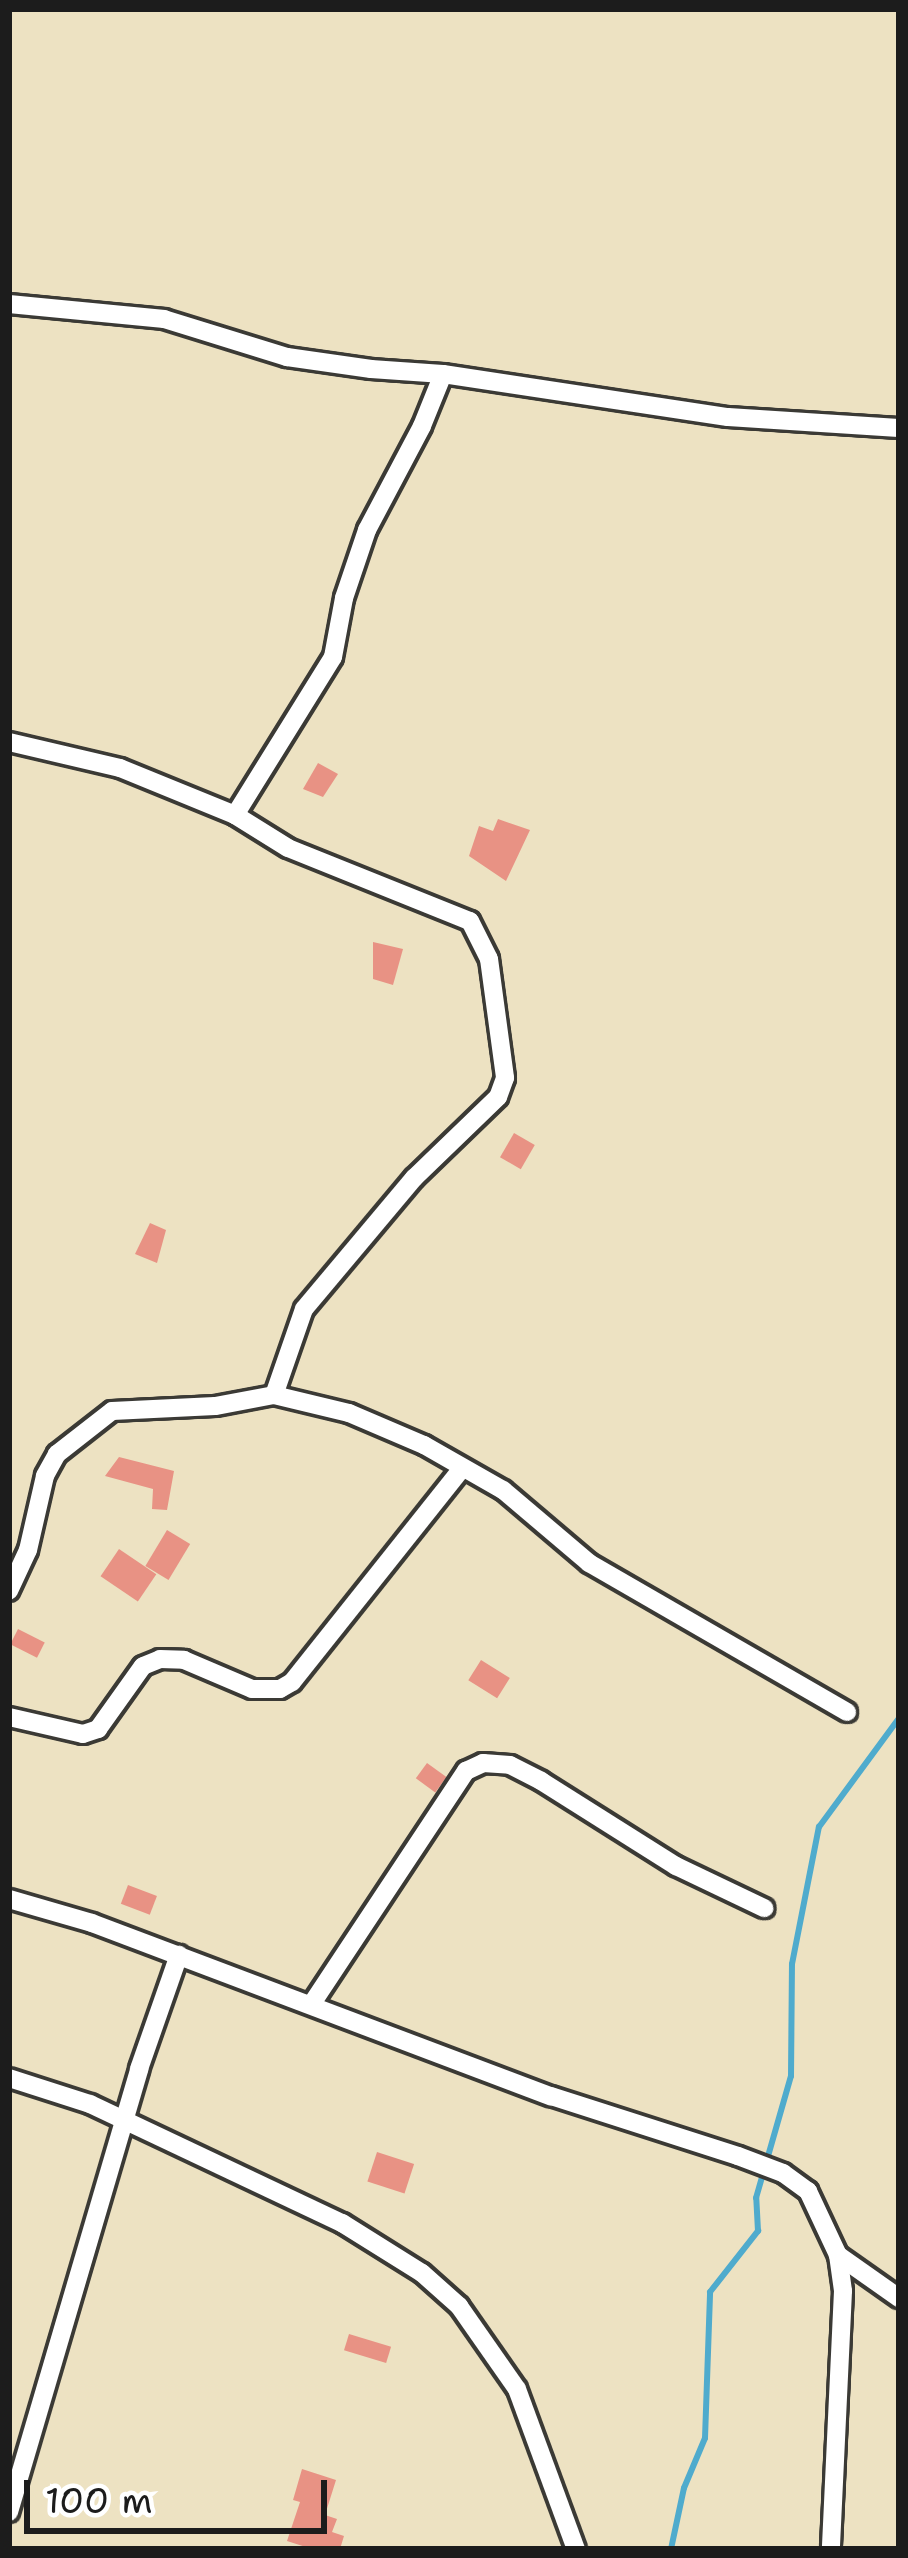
<!DOCTYPE html>
<html>
<head>
<meta charset="utf-8">
<style>
	body { margin:0 }
	#map { position:relative; width:908px; height:2558px; overflow:hidden; background:#ede2c2; font-family:"Shantell Sans",sans-serif }
	div>[style] { position:absolute }
	.stream>* { height:6px; margin:-3px; padding:0 3px; transform-origin:3px; border-radius:3px; background:#4fabcd }
	.building>* { inset:0; background:#e89284; transform-origin:0 0 }
	.roads { filter:drop-shadow(3px 0 #3b3a35) drop-shadow(-3px 0 #3b3a35) drop-shadow(0 3px #3b3a35) drop-shadow(0 -3px #3b3a35) }
	.minor>* { height:18px; margin:-9px; padding:0 9px; transform-origin:9px; border-radius:9px; background:#fff }
	span { translate:-50% -50%; white-space:nowrap; text-align:center; line-height:1.15; -webkit-text-stroke:10px #fff; paint-order:stroke }
	.frame { position:absolute; inset:0; border:12px solid #1c1c1c; pointer-events:none }
	.scale { position:absolute; left:24px; top:2480px; width:303px; height:54px; box-sizing:border-box; border:6px solid #1c1c1c; border-top:0; padding-left:15px; font-size:36px; line-height:42px; white-space:nowrap; color:#1c1c1c; -webkit-text-stroke:9px #fff; paint-order:stroke }
</style>
</head>
<body>
<div id="map">
	<div class="stream">
		<i style="left:671px;top:2549px;width:62px;rotate:-78deg"></i>
		<i style="left:684px;top:2488px;width:54px;rotate:-67.2deg"></i>
		<i style="left:705px;top:2438px;width:146px;rotate:-88deg"></i>
		<i style="left:710px;top:2292px;width:78px;rotate:-51.8deg"></i>
		<i style="left:758px;top:2231px;width:33px;rotate:-93deg"></i>
		<i style="left:756px;top:2198px;width:127px;rotate:-74deg"></i>
		<i style="left:791px;top:2076px;width:112px;rotate:-89.5deg"></i>
		<i style="left:792px;top:1964px;width:140px;rotate:-78.9deg"></i>
		<i style="left:819px;top:1827px;width:135px;rotate:-53.7deg"></i>
	</div>
	<div class="building">
		<i style="clip-path:polygon(318px 763px,338px 774px,323px 797px,303px 789px)"></i>
		<i style="clip-path:polygon(498px 819px,530px 830px,506px 881px,469px 856px,479px 826px,493px 831px)"></i>
		<i style="clip-path:polygon(373px 942px,403px 949px,393px 985px,373px 979px)"></i>
		<i style="left:514px;top:1133px;width:24px;height:28px;rotate:30deg"></i>
		<i style="clip-path:polygon(150px 1223px,166px 1230px,157px 1263px,135px 1254px)"></i>
		<i style="clip-path:polygon(119px 1457px,174px 1471px,167px 1510px,152px 1509px,153px 1489px,105px 1476px)"></i>
		<i style="left:167px;top:1530px;width:27px;height:42px;rotate:31deg"></i>
		<i style="left:119px;top:1549px;width:45px;height:33px;rotate:34deg"></i>
		<i style="left:18px;top:1629px;width:30px;height:17px;rotate:27deg"></i>
		<i style="left:481px;top:1660px;width:34px;height:24px;rotate:32deg"></i>
		<i style="left:427px;top:1763px;width:24px;height:19px;rotate:36deg"></i>
		<i style="left:128px;top:1885px;width:31px;height:20px;rotate:21deg"></i>
		<i style="left:377px;top:2152px;width:39px;height:31px;rotate:18deg"></i>
		<i style="left:349px;top:2334px;width:44px;height:17px;rotate:17deg"></i>
		<i style="clip-path:polygon(302px 2469px,336px 2480px,325px 2515px,337px 2519px,332px 2532px,344px 2536px,340px 2549px,312px 2549px,287px 2541px,300px 2502px,293px 2500px)"></i>
	</div>
	<div class="roads">
		<div class="minor">
			<i style="left:9px;top:304px;width:156px;rotate:5.5deg"></i>
			<i style="left:164px;top:319px;width:129px;rotate:17.2deg"></i>
			<i style="left:287px;top:357px;width:85px;rotate:8.1deg"></i>
			<i style="left:371px;top:369px;width:72px;rotate:4deg"></i>
			<i style="left:443px;top:374px;width:288px;rotate:8.6deg"></i>
			<i style="left:728px;top:417px;width:171px;rotate:3.7deg"></i>
			<i style="left:9px;top:742px;width:114px;rotate:13.2deg"></i>
			<i style="left:120px;top:768px;width:124px;rotate:22.2deg"></i>
			<i style="left:235px;top:815px;width:62px;rotate:31.9deg"></i>
			<i style="left:288px;top:848px;width:196px;rotate:21.9deg"></i>
			<i style="left:470px;top:921px;width:42px;rotate:63.4deg"></i>
			<i style="left:489px;top:959px;width:120px;rotate:82.3deg"></i>
			<i style="left:505px;top:1078px;width:20px;rotate:110deg"></i>
			<i style="left:498px;top:1097px;width:117px;rotate:136deg"></i>
			<i style="left:414px;top:1178px;width:171px;rotate:130deg"></i>
			<i style="left:304px;top:1309px;width:91px;rotate:109.2deg"></i>
			<i style="left:274px;top:1395px;width:60px;rotate:169.4deg"></i>
			<i style="left:215px;top:1406px;width:103px;rotate:177.2deg"></i>
			<i style="left:112px;top:1411px;width:70px;rotate:142deg"></i>
			<i style="left:57px;top:1454px;width:25px;rotate:119deg"></i>
			<i style="left:45px;top:1476px;width:76px;rotate:102.9deg"></i>
			<i style="left:28px;top:1550px;width:45px;rotate:114.9deg"></i>
			<i style="left:235px;top:815px;width:186px;rotate:-58.2deg"></i>
			<i style="left:333px;top:657px;width:60px;rotate:-79.4deg"></i>
			<i style="left:344px;top:598px;width:72px;rotate:-71.3deg"></i>
			<i style="left:367px;top:530px;width:118px;rotate:-62.1deg"></i>
			<i style="left:422px;top:426px;width:56px;rotate:-68deg"></i>
			<i style="left:274px;top:1395px;width:77px;rotate:13.5deg"></i>
			<i style="left:349px;top:1413px;width:82px;rotate:23.1deg"></i>
			<i style="left:424px;top:1445px;width:91px;rotate:29.7deg"></i>
			<i style="left:503px;top:1490px;width:113px;rotate:40.3deg"></i>
			<i style="left:589px;top:1563px;width:298px;rotate:30deg"></i>
			<i style="left:9px;top:1717px;width:76px;rotate:12.9deg"></i>
			<i style="left:83px;top:1734px;width:16px;rotate:-18deg"></i>
			<i style="left:98px;top:1729px;width:77px;rotate:-54.5deg"></i>
			<i style="left:143px;top:1666px;width:18px;rotate:-22deg"></i>
			<i style="left:160px;top:1659px;width:24px;rotate:2deg"></i>
			<i style="left:184px;top:1660px;width:74px;rotate:23.1deg"></i>
			<i style="left:252px;top:1689px;width:28px"></i>
			<i style="left:280px;top:1689px;width:14px;rotate:-30deg"></i>
			<i style="left:292px;top:1682px;width:273px;rotate:-51.5deg"></i>
			<i style="left:9px;top:1899px;width:86px;rotate:16.1deg"></i>
			<i style="left:92px;top:1923px;width:491px;rotate:20.7deg"></i>
			<i style="left:551px;top:2096px;width:196px;rotate:17.8deg"></i>
			<i style="left:738px;top:2156px;width:48px;rotate:20.7deg"></i>
			<i style="left:783px;top:2173px;width:31px;rotate:36deg"></i>
			<i style="left:808px;top:2191px;width:71px;rotate:64.9deg"></i>
			<i style="left:838px;top:2255px;width:36px;rotate:82deg"></i>
			<i style="left:843px;top:2291px;width:258px;rotate:92.7deg"></i>
			<i style="left:311px;top:2005px;width:281px;rotate:-56.5deg"></i>
			<i style="left:466px;top:1771px;width:19px;rotate:-25deg"></i>
			<i style="left:483px;top:1763px;width:27px;rotate:4deg"></i>
			<i style="left:510px;top:1765px;width:35px;rotate:27deg"></i>
			<i style="left:541px;top:1781px;width:160px;rotate:32.2deg"></i>
			<i style="left:676px;top:1866px;width:98px;rotate:25.5deg"></i>
			<i style="left:9px;top:2078px;width:85px;rotate:17.8deg"></i>
			<i style="left:90px;top:2104px;width:279px;rotate:25.3deg"></i>
			<i style="left:342px;top:2223px;width:94px;rotate:32deg"></i>
			<i style="left:422px;top:2273px;width:50px;rotate:41.7deg"></i>
			<i style="left:459px;top:2306px;width:101px;rotate:55.1deg"></i>
			<i style="left:517px;top:2389px;width:171px;rotate:69.8deg"></i>
			<i style="left:838px;top:2255px;width:75px;rotate:35.2deg"></i>
			<i style="left:9px;top:2512px;width:462px;rotate:-73.6deg"></i>
			<i style="left:139px;top:2069px;width:121px;rotate:-70.7deg"></i>
		</div>
	</div>
	<div class="frame"></div>
	<div class="scale">100 m</div>
</div>
</body>
</html>
